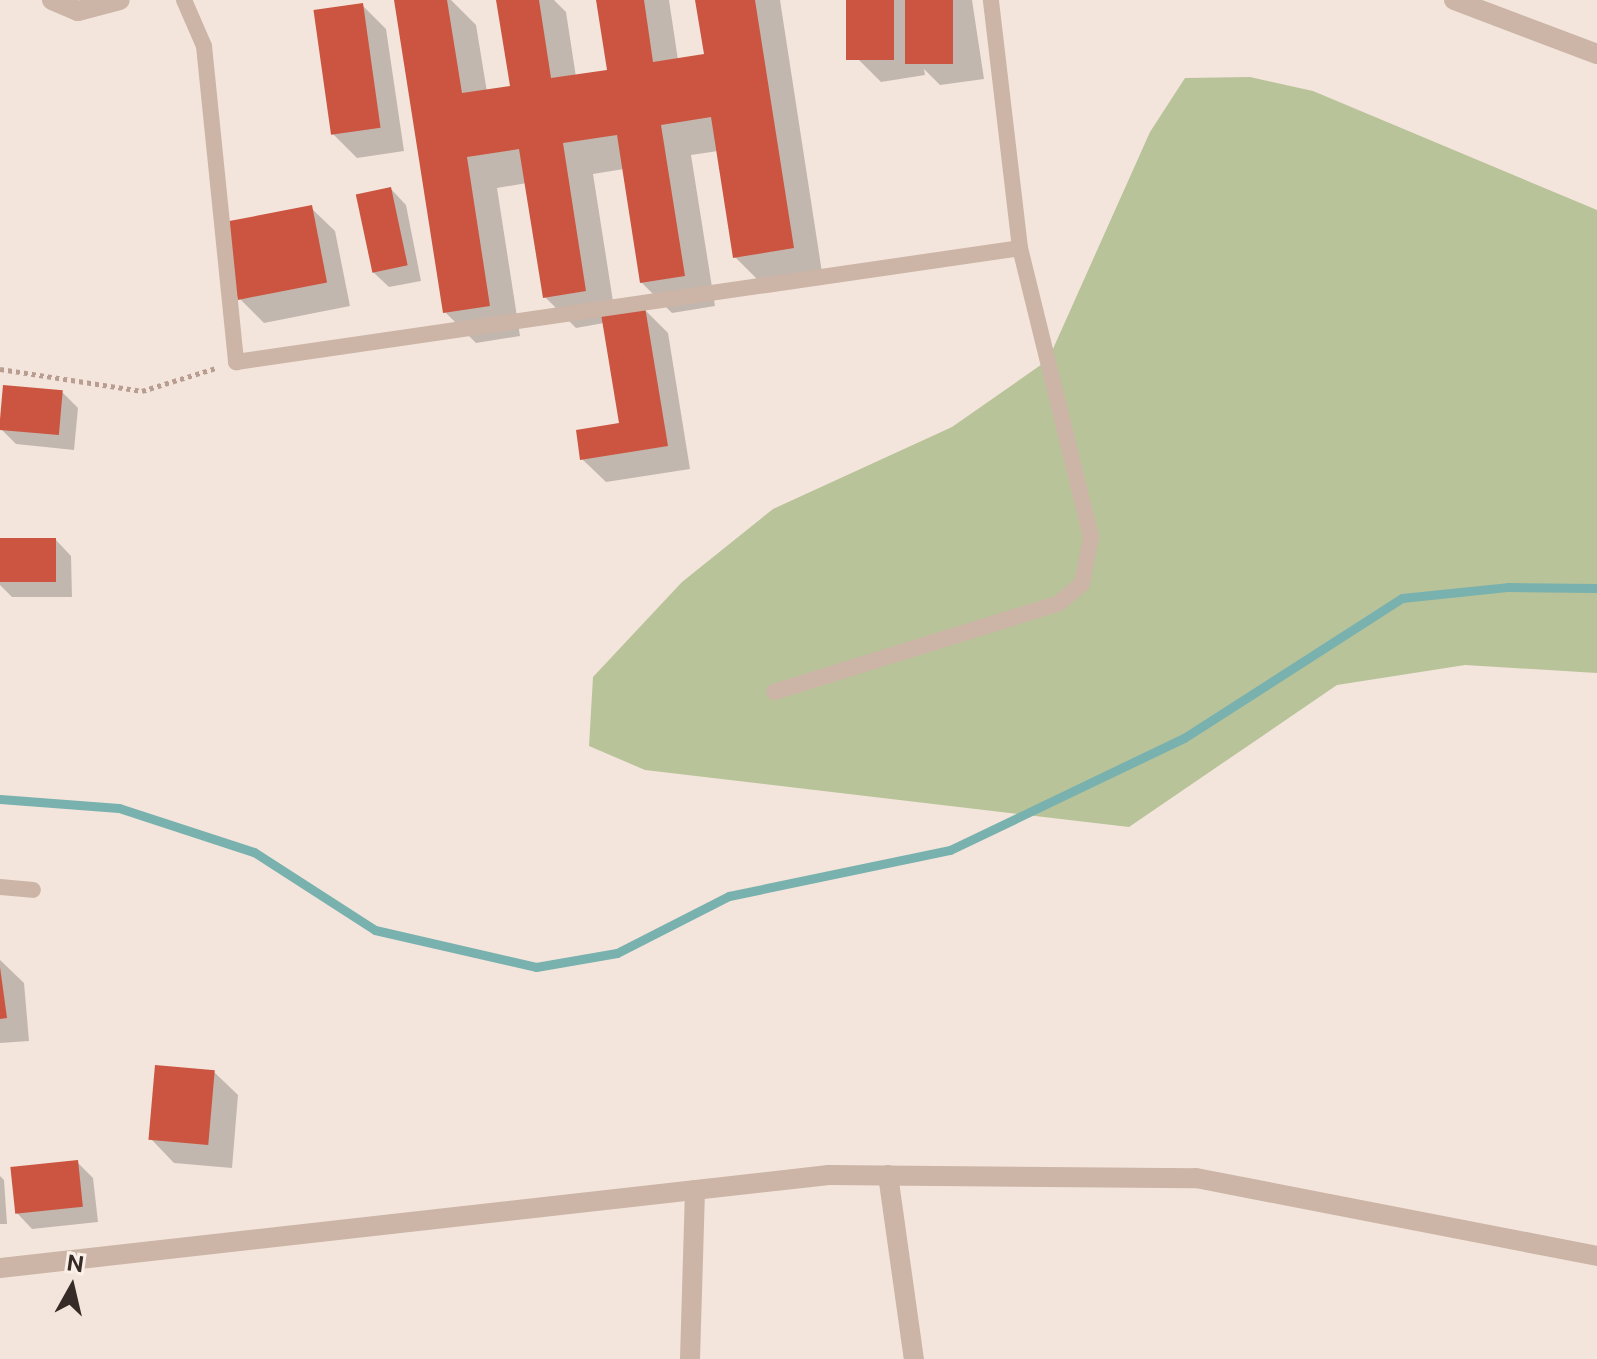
<!DOCTYPE html>
<html>
<head>
<meta charset="utf-8">
<style>
	body { margin:0 }
	#map { position:relative; width:1597px; height:1359px; overflow:hidden; background:#f3e5db; font-family:"Public Sans",sans-serif }
	div>[style] { position:absolute }
	.green>* { inset:0; background:#b9c39a }
	.shadow>* { inset:0; background:#0003 }
	.stream>* { height:9px; margin:-4.5px; padding:0 4.5px; transform-origin:4.5px; border-radius:4.5px; background:#78b1ae }
	.building>* { inset:0; background:#cb5540; transform-origin:0 0 }
	.path>* { height:5px; margin-top:-2.5px; transform-origin:0; background:repeating-linear-gradient(90deg,#b89d90 0 4px,transparent 0 8px) }
	.service>* { height:16px; margin:-8px; padding:0 8px; transform-origin:8px; border-radius:8px; background:#ccb4a6 }
	.minor>* { height:20px; margin:-10px; padding:0 10px; transform-origin:10px; border-radius:10px; background:#ccb4a6 }
	span { translate:-50% -50%; white-space:nowrap; text-align:center; line-height:1.15; -webkit-text-stroke:6px #faf0e7; paint-order:stroke }
	.north { position:absolute; left:32px; top:1247px; width:80px; height:80px; -webkit-text-stroke:6px #faf0e7; paint-order:stroke; rotate:8deg; font-size:22px; font-weight:700; line-height:32px; text-align:center; color:#372b27 }
	.north::after { content:''; display:block; margin:auto; width:28px; height:36px; background:#372b27; clip-path:polygon(50% 0,100% 100%,50% 72%,0 100%) }
</style>
</head>
<body>
<div id="map">
	<div class="green">
		<i style="clip-path:polygon(1250px 77px,1313px 91px,1597px 210px,1597px 673px,1465px 665px,1337px 685px,1129px 827px,645px 770px,589px 746px,593px 677px,682px 582px,773px 509px,952px 427px,1048px 360px,1150px 132px,1185px 78px)"></i>
	</div>
	<div class="shadow">
		<i style="clip-path:polygon(409px 0,451px 0,476px 25px,487px 92px,512px 88px,498px 0,554px 0,566px 12px,576px 77px,609px 72px,598px 0,669px 0,678px 60px,706px 56px,697px 0,780px 0,823px 279px,766px 288px,735px 257px,718px 151px,691px 155px,715px 306px,672px 313px,641px 282px,624px 169px,593px 174px,615px 314px,644px 309px,668px 333px,690px 469px,606px 482px,582px 459px,621px 424px,604px 323px,576px 328px,545px 297px,527px 183px,497px 188px,520px 336px,476px 343px,445px 312px)"></i>
		<i style="clip-path:polygon(848px 0,972px 0,984px 79px,940px 85px,924px 69px,925px 75px,881px 82px,857px 58px)"></i>
		<i style="clip-path:polygon(362px 5px,386px 29px,404px 151px,357px 158px,333px 134px)"></i>
		<i style="clip-path:polygon(391px 189px,406px 205px,421px 281px,389px 287px,373px 272px)"></i>
		<i style="clip-path:polygon(311px 208px,335px 231px,350px 306px,264px 323px,240px 299px)"></i>
		<i style="clip-path:polygon(62px 392px,78px 408px,74px 450px,16px 444px,1px 429px)"></i>
		<i style="clip-path:polygon(0 540px,56px 540px,71px 556px,72px 597px,12px 597px,0 585px)"></i>
		<i style="clip-path:polygon(0 960px,24px 983px,29px 1041px,0 1043px)"></i>
		<i style="clip-path:polygon(214px 1072px,238px 1095px,232px 1168px,174px 1163px,151px 1139px)"></i>
		<i style="clip-path:polygon(77px 1162px,93px 1178px,98px 1222px,32px 1229px,17px 1213px)"></i>
		<i style="clip-path:polygon(0 1176px,4px 1180px,7px 1224px,0 1224px)"></i>
	</div>
	<div class="stream">
		<i style="left:0;top:799px;width:119px;rotate:4.3deg"></i>
		<i style="left:119px;top:808px;width:142px;rotate:18.1deg"></i>
		<i style="left:254px;top:852px;width:144px;rotate:32.8deg"></i>
		<i style="left:375px;top:930px;width:165px;rotate:12.9deg"></i>
		<i style="left:536px;top:967px;width:82px;rotate:-9.8deg"></i>
		<i style="left:617px;top:953px;width:126px;rotate:-27deg"></i>
		<i style="left:729px;top:896px;width:226px;rotate:-11.8deg"></i>
		<i style="left:950px;top:850px;width:259px;rotate:-25.6deg"></i>
		<i style="left:1184px;top:738px;width:259px;rotate:-32.7deg"></i>
		<i style="left:1402px;top:598px;width:108px;rotate:-5.9deg"></i>
		<i style="left:1509px;top:587px;width:88px;rotate:0.7deg"></i>
	</div>
	<div class="building">
		<i style="clip-path:polygon(394px 0,447px 0,462px 93px,510px 86px,496px 0,539px 0,551px 78px,607px 70px,596px 0,644px 0,653px 62px,704px 54px,695px 0,755px 0,794px 248px,733px 258px,711px 117px,661px 125px,685px 276px,640px 283px,617px 135px,563px 143px,586px 291px,543px 298px,519px 149px,467px 157px,490px 306px,443px 313px)"></i>
		<i style="left:846px;top:0;width:48px;height:60px"></i>
		<i style="left:905px;top:0;width:48px;height:64px"></i>
		<i style="left:363px;top:3px;width:126px;height:50px;rotate:82deg"></i>
		<i style="left:391px;top:187px;width:80px;height:36px;rotate:78deg"></i>
		<i style="left:312px;top:205px;width:79px;height:91px;rotate:79deg"></i>
		<i style="clip-path:polygon(645px 307px,668px 446px,580px 460px,576px 430px,619px 423px,601px 314px)"></i>
		<i style="left:3px;top:385px;width:60px;height:45px;rotate:5deg"></i>
		<i style="left:0;top:538px;width:56px;height:44px"></i>
		<i style="clip-path:polygon(0 967px,7px 1018px,0 1019px)"></i>
		<i style="left:155px;top:1065px;width:60px;height:75px;rotate:5deg"></i>
		<i style="left:78px;top:1160px;width:47px;height:68px;rotate:84deg"></i>
	</div>
	<div class="path">
		<i style="left:0;top:369px;width:144px;rotate:8.8deg"></i>
		<i style="left:142px;top:391px;width:77px;rotate:-17.3deg"></i>
	</div>
	<div class="service">
		<i style="left:184px;top:0;width:50px;rotate:66.5deg"></i>
		<i style="left:204px;top:46px;width:318px;rotate:84.2deg"></i>
		<i style="left:236px;top:362px;width:792px;rotate:-8.27deg"></i>
		<i style="left:1020px;top:248px;width:250px;rotate:-96.7deg"></i>
		<i style="left:774px;top:692px;width:299px;rotate:-17.3deg"></i>
		<i style="left:1059px;top:603px;width:30px;rotate:-40deg"></i>
		<i style="left:1082px;top:584px;width:48px;rotate:-79.2deg"></i>
		<i style="left:1091px;top:537px;width:298px;rotate:-103.8deg"></i>
		<i style="left:0;top:887px;width:33px;rotate:5deg"></i>
	</div>
	<div class="minor">
		<i style="left:52px;top:0;width:28px;rotate:23deg"></i>
		<i style="left:78px;top:11px;width:43px;rotate:-14.7deg"></i>
		<i style="left:1454px;top:0;width:153px;rotate:20.7deg"></i>
		<i style="left:888px;top:1175px;width:186px;rotate:82deg"></i>
		<i style="left:0;top:1268px;width:834px;rotate:-6.4deg"></i>
		<i style="left:829px;top:1175px;width:367px;rotate:0.5deg"></i>
		<i style="left:1196px;top:1178px;width:409px;rotate:11deg"></i>
		<i style="left:690px;top:1359px;width:169px;rotate:-88.3deg"></i>
	</div>
	<div class="north">N</div>
</div>
</body>
</html>
